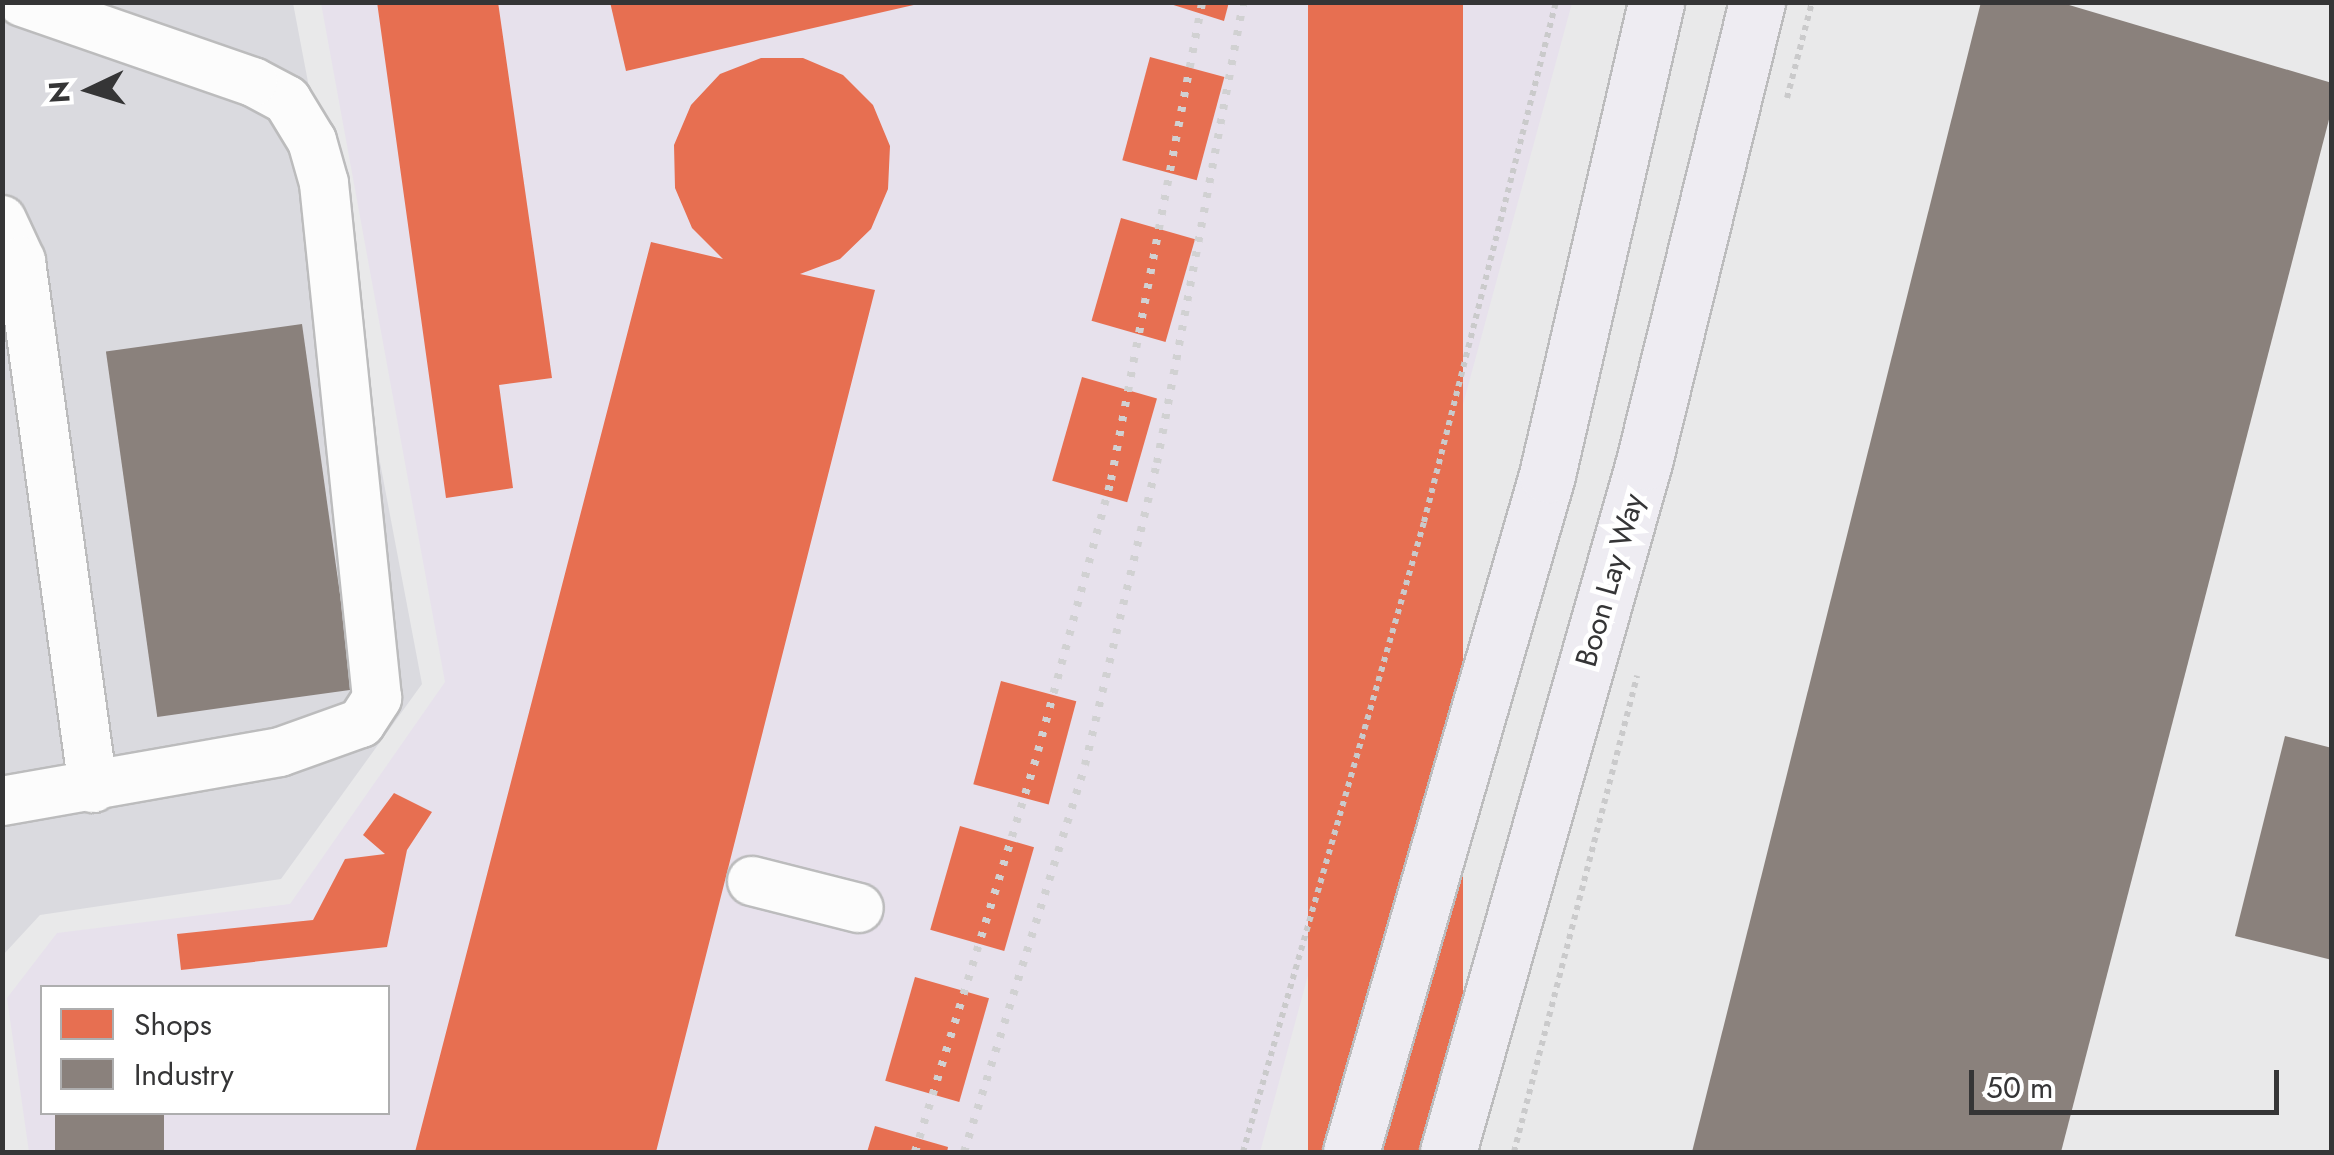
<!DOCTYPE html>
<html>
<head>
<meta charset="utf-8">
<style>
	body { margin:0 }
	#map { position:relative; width:2334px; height:1155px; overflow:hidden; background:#e9e9ea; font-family:Jost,sans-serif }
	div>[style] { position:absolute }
	.commercial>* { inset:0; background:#e7e1ec }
	.built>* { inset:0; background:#dadadf }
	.shops>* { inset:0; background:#e76f51; transform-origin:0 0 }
	.industry>* { inset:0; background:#8a817c; transform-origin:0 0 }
	.path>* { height:6px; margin-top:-3px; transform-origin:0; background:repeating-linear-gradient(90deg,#cacacb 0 5px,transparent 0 10px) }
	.roads { filter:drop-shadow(2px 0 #bcbcbd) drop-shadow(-2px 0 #bcbcbd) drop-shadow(0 2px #bcbcbd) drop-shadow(0 -2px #bcbcbd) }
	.minor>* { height:48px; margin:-24px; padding:0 24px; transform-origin:24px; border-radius:24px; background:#fcfcfc }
	.major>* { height:55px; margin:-27.5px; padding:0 27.5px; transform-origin:27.5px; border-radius:27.5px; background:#eeecf2 }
	.rail>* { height:8px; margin-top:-4px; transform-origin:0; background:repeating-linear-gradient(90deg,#d1d1d2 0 5px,transparent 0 15px) }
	span { translate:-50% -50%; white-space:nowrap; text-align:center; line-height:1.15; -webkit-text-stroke:10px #fff; paint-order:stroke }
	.street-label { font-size:30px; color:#353536 }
	.frame { position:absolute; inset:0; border:5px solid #353536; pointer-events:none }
	.legend { position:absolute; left:40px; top:985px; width:350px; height:130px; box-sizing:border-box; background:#fff; border:2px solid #aeaeaf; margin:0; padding:12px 18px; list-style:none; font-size:30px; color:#353536 }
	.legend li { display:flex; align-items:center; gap:20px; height:50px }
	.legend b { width:50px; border:2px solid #aeaeaf }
	.north { position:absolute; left:40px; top:40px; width:100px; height:100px; -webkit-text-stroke:8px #fff; paint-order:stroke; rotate:266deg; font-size:28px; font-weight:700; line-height:40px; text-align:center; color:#353536 }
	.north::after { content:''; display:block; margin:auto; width:35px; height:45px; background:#353536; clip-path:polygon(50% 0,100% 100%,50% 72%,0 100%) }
	.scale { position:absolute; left:1969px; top:1070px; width:310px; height:45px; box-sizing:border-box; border:5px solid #353536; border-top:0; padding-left:12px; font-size:30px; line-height:35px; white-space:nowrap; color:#353536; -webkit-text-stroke:8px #fff; paint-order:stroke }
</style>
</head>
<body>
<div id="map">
	<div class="commercial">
		<i style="clip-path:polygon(evenodd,321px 3px,1572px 3px,1260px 1152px,29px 1152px,7px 998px,57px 933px,290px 904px,445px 682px,321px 3px,42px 988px,388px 988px,388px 1112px,42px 1112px,42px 988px)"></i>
	</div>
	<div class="built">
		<i style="clip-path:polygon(3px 3px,293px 3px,422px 684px,281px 879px,40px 915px,3px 955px)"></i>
	</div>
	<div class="shops">
		<i style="clip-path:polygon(377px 2px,498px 2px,552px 378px,499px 385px,513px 488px,446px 498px)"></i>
		<i style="clip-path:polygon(610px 2px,918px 2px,918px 4px,626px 71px)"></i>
		<i style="clip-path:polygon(1164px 2px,1229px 2px,1224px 21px)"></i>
		<i style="left:1308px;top:2px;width:155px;height:1192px"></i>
		<i style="left:1150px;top:57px;width:77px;height:107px;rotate:15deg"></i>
		<i style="clip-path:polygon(761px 58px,803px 58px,843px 75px,873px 105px,890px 146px,888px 189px,871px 229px,840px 259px,800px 274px,875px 290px,656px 1152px,415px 1152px,651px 242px,723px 259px,692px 228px,675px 188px,674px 145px,691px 105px,720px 74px)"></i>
		<i style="left:1121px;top:218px;width:77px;height:107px;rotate:16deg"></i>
		<i style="left:1082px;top:377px;width:78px;height:108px;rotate:16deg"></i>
		<i style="left:1001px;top:681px;width:78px;height:107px;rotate:15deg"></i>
		<i style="clip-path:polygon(394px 793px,432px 812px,407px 850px,387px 947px,181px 970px,177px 934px,313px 920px,345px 859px,385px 854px,363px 835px)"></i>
		<i style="left:960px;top:826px;width:77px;height:108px;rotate:16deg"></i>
		<i style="left:915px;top:977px;width:77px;height:108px;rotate:16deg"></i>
		<i style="clip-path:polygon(875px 1126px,948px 1147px,947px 1152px,867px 1152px)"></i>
	</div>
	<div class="industry">
		<i style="clip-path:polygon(1981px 2px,2059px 2px,2332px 83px,2332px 108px,2061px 1152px,1692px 1152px)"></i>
		<i style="left:302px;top:324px;width:369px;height:198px;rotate:82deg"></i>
		<i style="clip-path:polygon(2285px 736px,2332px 748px,2332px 960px,2235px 936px)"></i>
		<i style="left:55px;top:1112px;width:109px;height:40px"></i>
	</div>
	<div class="path">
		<i style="left:1787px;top:98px;width:99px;rotate:-75.4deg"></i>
		<i style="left:1243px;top:1152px;width:655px;rotate:-73.97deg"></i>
		<i style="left:1424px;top:522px;width:536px;rotate:-75.76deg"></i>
		<i style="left:1514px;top:1152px;width:492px;rotate:-75.5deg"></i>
	</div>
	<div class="roads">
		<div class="minor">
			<i style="left:2px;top:220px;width:45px;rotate:65.1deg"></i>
			<i style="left:21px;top:261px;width:532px;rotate:82.22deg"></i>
			<i style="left:2px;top:801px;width:282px;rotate:-10deg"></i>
			<i style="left:280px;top:752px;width:86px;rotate:-19.7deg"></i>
			<i style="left:361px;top:723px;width:30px;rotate:-57deg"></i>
			<i style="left:377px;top:698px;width:518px;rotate:-95.88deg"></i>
			<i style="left:324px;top:183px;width:44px;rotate:-105.9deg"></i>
			<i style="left:312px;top:141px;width:48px;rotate:-121.4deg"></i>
			<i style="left:287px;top:100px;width:38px;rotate:-152deg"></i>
			<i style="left:253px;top:82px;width:244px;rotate:-160.9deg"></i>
			<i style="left:752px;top:881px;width:110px;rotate:14.2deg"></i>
		</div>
		<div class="major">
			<i style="left:1351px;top:1152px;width:705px;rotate:-73.85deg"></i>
			<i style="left:1547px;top:475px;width:485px;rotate:-77deg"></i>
			<i style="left:1448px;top:1152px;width:717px;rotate:-74.14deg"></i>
			<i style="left:1644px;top:462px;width:474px;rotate:-76.2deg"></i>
		</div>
	</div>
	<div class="rail">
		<i style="left:915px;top:1152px;width:419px;rotate:-72.9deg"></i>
		<i style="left:1038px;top:751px;width:281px;rotate:-74.9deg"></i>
		<i style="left:1111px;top:480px;width:487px;rotate:-79.2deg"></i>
		<i style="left:964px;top:1152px;width:405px;rotate:-72.6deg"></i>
		<i style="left:1085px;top:765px;width:310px;rotate:-76.6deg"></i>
		<i style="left:1157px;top:463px;width:469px;rotate:-79.4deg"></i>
	</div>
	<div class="street-label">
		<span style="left:1610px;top:580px;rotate:-74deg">Boon Lay Way</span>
	</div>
	<div class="frame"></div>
	<ul class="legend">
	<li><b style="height:28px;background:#e76f51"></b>Shops</li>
	<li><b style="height:28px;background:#8a817c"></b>Industry</li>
	</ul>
	<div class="north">N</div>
	<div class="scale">50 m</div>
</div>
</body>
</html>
